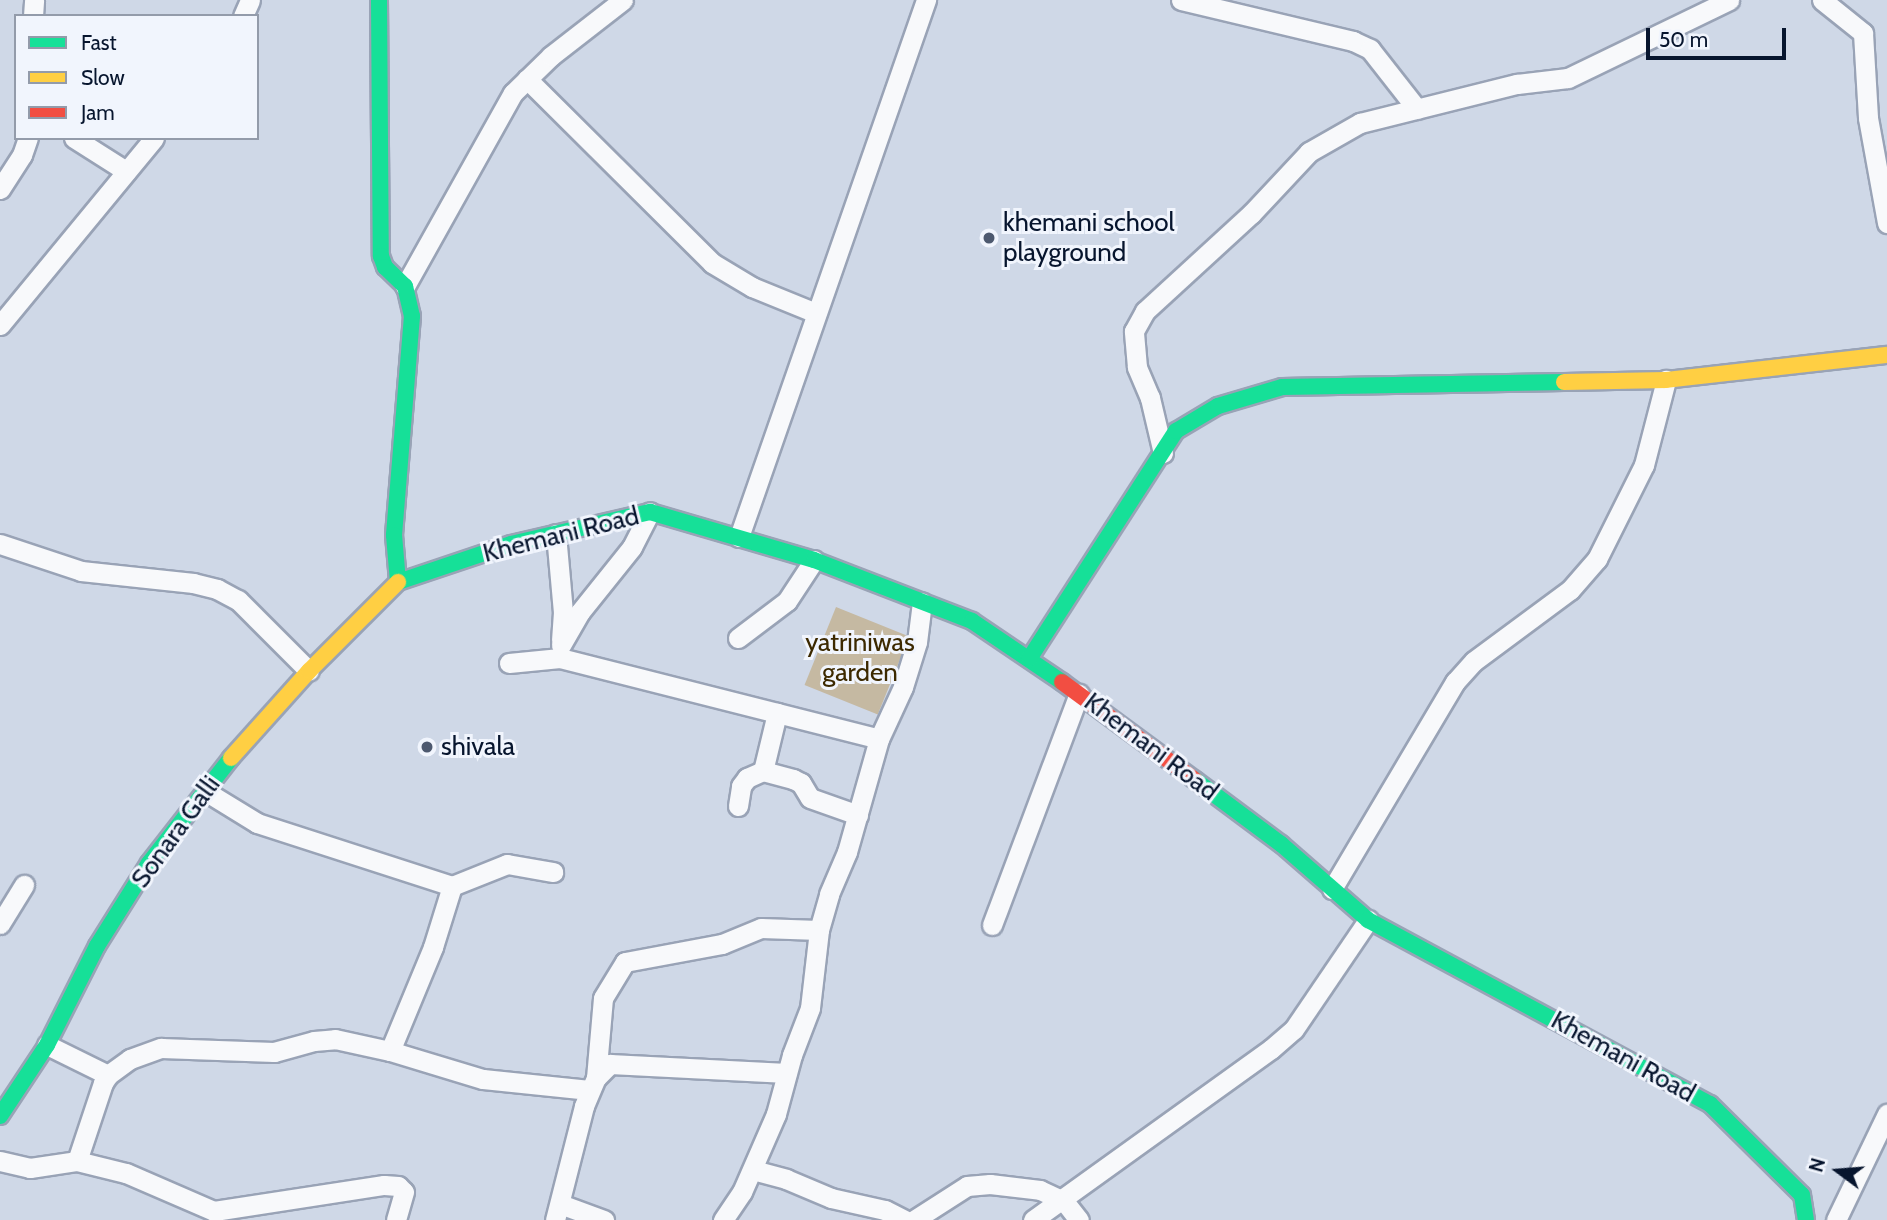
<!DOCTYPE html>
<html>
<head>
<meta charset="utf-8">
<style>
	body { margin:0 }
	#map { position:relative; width:1887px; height:1220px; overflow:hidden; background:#cfd8e7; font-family:Cabin,sans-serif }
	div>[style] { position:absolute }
	.green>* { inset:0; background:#c5b9a2; transform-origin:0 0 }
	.roads { filter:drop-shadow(2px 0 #99a3b6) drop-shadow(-2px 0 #99a3b6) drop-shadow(0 2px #99a3b6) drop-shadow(0 -2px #99a3b6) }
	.street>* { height:19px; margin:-9.5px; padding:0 9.5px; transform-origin:9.5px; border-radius:9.5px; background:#f8f9fb }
	.fast>* { height:16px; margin:-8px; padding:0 8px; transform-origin:8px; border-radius:8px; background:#16e098 }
	.slow>* { height:16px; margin:-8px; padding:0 8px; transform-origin:8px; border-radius:8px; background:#ffcf43 }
	.jam>* { height:16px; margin:-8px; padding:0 8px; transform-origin:8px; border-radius:8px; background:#f24e42 }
	.dots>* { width:19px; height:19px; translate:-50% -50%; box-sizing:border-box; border:4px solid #f1f5fd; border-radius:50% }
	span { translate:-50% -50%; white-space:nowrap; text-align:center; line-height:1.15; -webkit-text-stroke:6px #f1f5fd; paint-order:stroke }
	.poi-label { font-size:26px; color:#07152e }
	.left { translate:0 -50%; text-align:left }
	.street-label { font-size:26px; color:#07152e }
	.park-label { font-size:26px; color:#3c2900 }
	.legend { position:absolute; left:14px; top:14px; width:245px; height:126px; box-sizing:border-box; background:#f1f5fd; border:2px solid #939baa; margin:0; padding:9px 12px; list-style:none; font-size:21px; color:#07152e }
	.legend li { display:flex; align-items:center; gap:14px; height:35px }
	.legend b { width:35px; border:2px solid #939baa }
	.north { position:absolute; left:1803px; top:1136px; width:70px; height:70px; -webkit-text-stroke:5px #f1f5fd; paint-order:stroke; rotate:286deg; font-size:19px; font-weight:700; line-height:28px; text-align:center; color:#07152e }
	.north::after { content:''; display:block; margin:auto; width:24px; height:32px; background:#07152e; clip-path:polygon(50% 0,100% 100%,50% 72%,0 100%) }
	.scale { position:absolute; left:1646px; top:28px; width:140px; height:32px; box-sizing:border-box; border:4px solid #07152e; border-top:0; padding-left:9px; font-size:21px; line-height:24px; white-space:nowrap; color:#07152e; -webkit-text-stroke:5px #f1f5fd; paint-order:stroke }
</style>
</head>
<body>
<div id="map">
	<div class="green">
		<i style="left:836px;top:607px;width:79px;height:84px;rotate:22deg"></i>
	</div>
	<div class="roads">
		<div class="street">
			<i style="left:1181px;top:0;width:177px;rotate:13.4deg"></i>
			<i style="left:1353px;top:41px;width:19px;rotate:25deg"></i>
			<i style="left:1370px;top:49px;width:76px;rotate:51.9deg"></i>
			<i style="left:1822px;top:0;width:53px;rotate:38.8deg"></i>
			<i style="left:1863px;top:33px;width:85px;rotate:86.6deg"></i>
			<i style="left:1868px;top:118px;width:107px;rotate:79.7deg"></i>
			<i style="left:33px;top:16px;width:16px;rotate:-86deg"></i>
			<i style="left:243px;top:16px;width:17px;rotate:-66deg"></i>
			<i style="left:527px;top:79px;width:261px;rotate:44.8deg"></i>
			<i style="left:712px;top:263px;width:47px;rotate:31deg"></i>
			<i style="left:752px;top:287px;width:69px;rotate:22.1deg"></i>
			<i style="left:74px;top:138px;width:62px;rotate:32.4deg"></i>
			<i style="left:0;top:189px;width:40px;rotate:-57.1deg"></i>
			<i style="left:22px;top:155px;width:18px;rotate:-71deg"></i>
			<i style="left:405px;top:286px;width:221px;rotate:-60.8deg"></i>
			<i style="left:513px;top:93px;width:53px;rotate:-44.2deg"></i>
			<i style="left:551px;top:56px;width:91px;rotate:-37.9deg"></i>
			<i style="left:0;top:325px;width:242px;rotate:-50.5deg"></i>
			<i style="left:1163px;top:453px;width:57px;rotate:-103.3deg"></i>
			<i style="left:1150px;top:398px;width:34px;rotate:-113deg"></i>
			<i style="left:1137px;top:367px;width:36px;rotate:-95deg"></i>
			<i style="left:1134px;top:331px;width:23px;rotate:-61deg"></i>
			<i style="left:1145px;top:311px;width:144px;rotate:-42.5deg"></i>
			<i style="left:1251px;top:214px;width:85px;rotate:-46.9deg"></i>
			<i style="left:1309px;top:152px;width:59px;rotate:-29.6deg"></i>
			<i style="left:1360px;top:123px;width:162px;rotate:-14deg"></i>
			<i style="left:1517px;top:84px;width:51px;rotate:-6.7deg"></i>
			<i style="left:1568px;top:78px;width:179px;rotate:-25.8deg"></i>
			<i style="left:556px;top:534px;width:78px;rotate:84.9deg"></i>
			<i style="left:563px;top:612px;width:28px;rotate:94deg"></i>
			<i style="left:739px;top:537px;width:569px;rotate:-70.8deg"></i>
			<i style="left:0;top:544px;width:85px;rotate:18.4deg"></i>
			<i style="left:81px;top:571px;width:113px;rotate:6.1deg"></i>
			<i style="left:193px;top:583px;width:25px;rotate:14deg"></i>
			<i style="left:217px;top:589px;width:24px;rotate:28deg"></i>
			<i style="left:238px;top:600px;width:100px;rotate:45deg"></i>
			<i style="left:738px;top:638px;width:61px;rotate:-37.1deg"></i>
			<i style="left:787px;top:601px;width:49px;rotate:-56.6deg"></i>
			<i style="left:561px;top:645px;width:38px;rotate:-60deg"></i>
			<i style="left:580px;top:612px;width:83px;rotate:-51.3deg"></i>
			<i style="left:632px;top:547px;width:39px;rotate:-63deg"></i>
			<i style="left:509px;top:663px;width:51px;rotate:-5.6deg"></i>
			<i style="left:560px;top:658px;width:329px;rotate:14.2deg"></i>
			<i style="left:763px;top:771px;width:60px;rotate:-76.4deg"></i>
			<i style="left:205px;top:791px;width:61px;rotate:31.6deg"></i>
			<i style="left:257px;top:823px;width:205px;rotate:17.9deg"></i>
			<i style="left:452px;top:886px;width:59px;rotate:-21.8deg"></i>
			<i style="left:507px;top:864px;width:47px;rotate:9.9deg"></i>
			<i style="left:738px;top:806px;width:20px;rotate:-81deg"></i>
			<i style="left:741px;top:786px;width:10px;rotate:-53deg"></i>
			<i style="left:747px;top:778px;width:17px;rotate:-24deg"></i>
			<i style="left:763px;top:771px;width:31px;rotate:15deg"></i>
			<i style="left:793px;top:779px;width:9px;rotate:27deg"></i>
			<i style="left:801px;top:783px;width:17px;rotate:59deg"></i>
			<i style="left:810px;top:798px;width:51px;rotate:19.5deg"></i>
			<i style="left:1332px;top:889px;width:241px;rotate:-59.3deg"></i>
			<i style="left:1455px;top:682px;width:28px;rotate:-48deg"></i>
			<i style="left:1474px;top:661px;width:119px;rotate:-36.5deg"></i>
			<i style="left:1570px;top:590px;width:41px;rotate:-48.9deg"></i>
			<i style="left:1597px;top:559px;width:105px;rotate:-63.4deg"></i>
			<i style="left:1644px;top:465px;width:88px;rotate:-75.5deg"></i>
			<i style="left:0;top:924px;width:46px;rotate:-58.4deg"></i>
			<i style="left:992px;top:925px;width:247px;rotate:-69.4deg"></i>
			<i style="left:47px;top:1045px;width:68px;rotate:26.2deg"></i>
			<i style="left:390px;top:1051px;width:113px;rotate:-67.5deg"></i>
			<i style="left:433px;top:947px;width:64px;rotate:-72.7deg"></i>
			<i style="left:596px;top:1078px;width:20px;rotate:-45deg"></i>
			<i style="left:610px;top:1064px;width:177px;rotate:2.9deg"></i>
			<i style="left:0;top:1161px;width:31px;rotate:13deg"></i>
			<i style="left:30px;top:1168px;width:48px;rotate:-8.5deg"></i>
			<i style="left:77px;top:1161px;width:50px;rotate:13.8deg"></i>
			<i style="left:126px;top:1173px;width:96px;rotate:23.4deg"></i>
			<i style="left:214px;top:1211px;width:172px;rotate:-8.7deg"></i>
			<i style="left:384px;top:1185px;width:14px;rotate:4deg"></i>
			<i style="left:398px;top:1186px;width:8px;rotate:45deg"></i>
			<i style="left:404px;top:1192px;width:29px;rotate:106deg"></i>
			<i style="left:77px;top:1161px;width:82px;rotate:-71.6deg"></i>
			<i style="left:103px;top:1083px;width:9px;rotate:-58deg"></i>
			<i style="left:108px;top:1075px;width:27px;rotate:-36deg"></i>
			<i style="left:130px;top:1059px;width:33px;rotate:-20deg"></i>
			<i style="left:161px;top:1048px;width:113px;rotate:2deg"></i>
			<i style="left:274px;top:1052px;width:41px;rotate:-15.4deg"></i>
			<i style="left:314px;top:1041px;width:21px;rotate:-5deg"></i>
			<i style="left:335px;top:1039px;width:56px;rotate:12.3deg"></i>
			<i style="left:390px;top:1051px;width:97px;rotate:16.8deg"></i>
			<i style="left:483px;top:1079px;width:107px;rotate:5.9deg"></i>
			<i style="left:753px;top:1170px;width:34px;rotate:15deg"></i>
			<i style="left:786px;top:1179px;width:49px;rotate:22.9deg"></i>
			<i style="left:831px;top:1198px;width:55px;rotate:12.5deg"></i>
			<i style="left:885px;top:1210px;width:22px;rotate:27deg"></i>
			<i style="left:560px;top:1204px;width:47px;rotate:20deg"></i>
			<i style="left:555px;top:1220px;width:118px;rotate:-75.7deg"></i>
			<i style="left:584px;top:1106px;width:30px;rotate:-67deg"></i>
			<i style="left:596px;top:1078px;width:80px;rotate:-85deg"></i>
			<i style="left:603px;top:998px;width:42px;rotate:-58.6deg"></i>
			<i style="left:625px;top:962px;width:99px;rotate:-10.5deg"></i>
			<i style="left:722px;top:944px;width:42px;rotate:-22.3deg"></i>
			<i style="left:761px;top:928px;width:58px;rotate:2deg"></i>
			<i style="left:723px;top:1220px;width:34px;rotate:-56deg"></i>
			<i style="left:742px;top:1192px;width:85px;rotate:-66.4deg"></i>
			<i style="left:776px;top:1114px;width:61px;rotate:-74.8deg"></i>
			<i style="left:792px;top:1055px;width:50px;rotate:-69deg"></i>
			<i style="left:810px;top:1008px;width:79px;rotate:-83.4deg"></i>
			<i style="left:819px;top:930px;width:37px;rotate:-74deg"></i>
			<i style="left:829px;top:894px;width:46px;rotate:-66.8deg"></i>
			<i style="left:847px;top:852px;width:117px;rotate:-74.2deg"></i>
			<i style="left:879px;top:739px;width:57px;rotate:-65.2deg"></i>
			<i style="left:903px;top:687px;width:47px;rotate:-72.7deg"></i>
			<i style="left:917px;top:642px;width:40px;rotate:-82.9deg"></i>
			<i style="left:914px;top:1220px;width:63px;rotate:-32.7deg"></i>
			<i style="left:967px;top:1186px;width:23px;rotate:-5deg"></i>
			<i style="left:990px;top:1184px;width:50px;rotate:6.8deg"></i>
			<i style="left:1040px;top:1190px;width:26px;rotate:25deg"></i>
			<i style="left:1064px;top:1201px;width:24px;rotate:52deg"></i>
			<i style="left:1033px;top:1220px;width:293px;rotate:-35.7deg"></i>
			<i style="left:1271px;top:1049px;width:30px;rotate:-41deg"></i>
			<i style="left:1294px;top:1029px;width:132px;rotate:-55.8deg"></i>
			<i style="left:1836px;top:1220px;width:118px;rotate:-64.3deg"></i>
		</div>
		<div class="fast">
			<i style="left:379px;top:0;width:256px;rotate:89.6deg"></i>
			<i style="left:381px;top:256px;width:12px;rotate:70deg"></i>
			<i style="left:385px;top:267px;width:28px;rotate:44deg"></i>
			<i style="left:405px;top:286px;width:31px;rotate:77deg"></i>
			<i style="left:412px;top:316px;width:220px;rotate:94.7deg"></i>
			<i style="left:394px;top:535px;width:47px;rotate:85.1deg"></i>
			<i style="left:398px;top:582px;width:119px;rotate:-18.6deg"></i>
			<i style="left:511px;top:544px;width:143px;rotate:-13deg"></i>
			<i style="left:650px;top:512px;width:171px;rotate:16.3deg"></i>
			<i style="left:814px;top:560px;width:169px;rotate:21.1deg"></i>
			<i style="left:972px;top:621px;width:109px;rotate:34.1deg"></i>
			<i style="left:1029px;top:659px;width:271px;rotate:-57.2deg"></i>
			<i style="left:1176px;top:431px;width:49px;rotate:-30.8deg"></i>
			<i style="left:1218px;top:406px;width:67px;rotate:-16.5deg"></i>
			<i style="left:1282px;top:387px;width:282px;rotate:-1deg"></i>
			<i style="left:1195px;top:780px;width:107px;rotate:36.7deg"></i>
			<i style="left:1281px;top:844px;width:116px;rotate:41.1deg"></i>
			<i style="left:1368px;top:920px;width:388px;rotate:28.3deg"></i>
			<i style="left:1710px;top:1104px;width:129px;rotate:44.7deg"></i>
			<i style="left:1802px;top:1195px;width:25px;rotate:81deg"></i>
			<i style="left:0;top:1116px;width:85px;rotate:-56.5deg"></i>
			<i style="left:47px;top:1045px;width:111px;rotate:-63.2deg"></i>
			<i style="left:97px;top:946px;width:98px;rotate:-57.9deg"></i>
			<i style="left:149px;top:863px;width:133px;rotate:-52deg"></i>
		</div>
		<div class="slow">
			<i style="left:1564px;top:382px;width:102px;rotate:-1.1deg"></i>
			<i style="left:1666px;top:380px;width:222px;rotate:-6.5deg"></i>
			<i style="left:231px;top:758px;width:117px;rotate:-48.1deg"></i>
			<i style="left:309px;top:671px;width:126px;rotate:-45deg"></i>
		</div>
		<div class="jam">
			<i style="left:1062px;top:682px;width:165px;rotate:36.4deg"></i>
		</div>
	</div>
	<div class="dots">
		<i style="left:989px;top:238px;background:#4d596f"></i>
		<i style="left:427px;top:747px;background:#4d596f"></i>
	</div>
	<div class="poi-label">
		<span class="left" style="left:1003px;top:238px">khemani school<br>playground</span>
		<span class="left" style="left:441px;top:747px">shivala</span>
	</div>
	<div class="street-label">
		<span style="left:561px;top:535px;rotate:-14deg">Khemani Road</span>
		<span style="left:1151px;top:747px;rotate:37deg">Khemani Road</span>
		<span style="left:176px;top:832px;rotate:-54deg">Sonara Galli</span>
		<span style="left:1623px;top:1057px;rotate:29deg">Khemani Road</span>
	</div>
	<div class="park-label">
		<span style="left:860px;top:658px">yatriniwas<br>garden</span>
	</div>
	<ul class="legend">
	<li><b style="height:9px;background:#16e098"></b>Fast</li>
	<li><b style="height:9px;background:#ffcf43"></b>Slow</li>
	<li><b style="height:9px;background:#f24e42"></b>Jam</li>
	</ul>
	<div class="north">N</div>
	<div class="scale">50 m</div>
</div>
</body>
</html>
